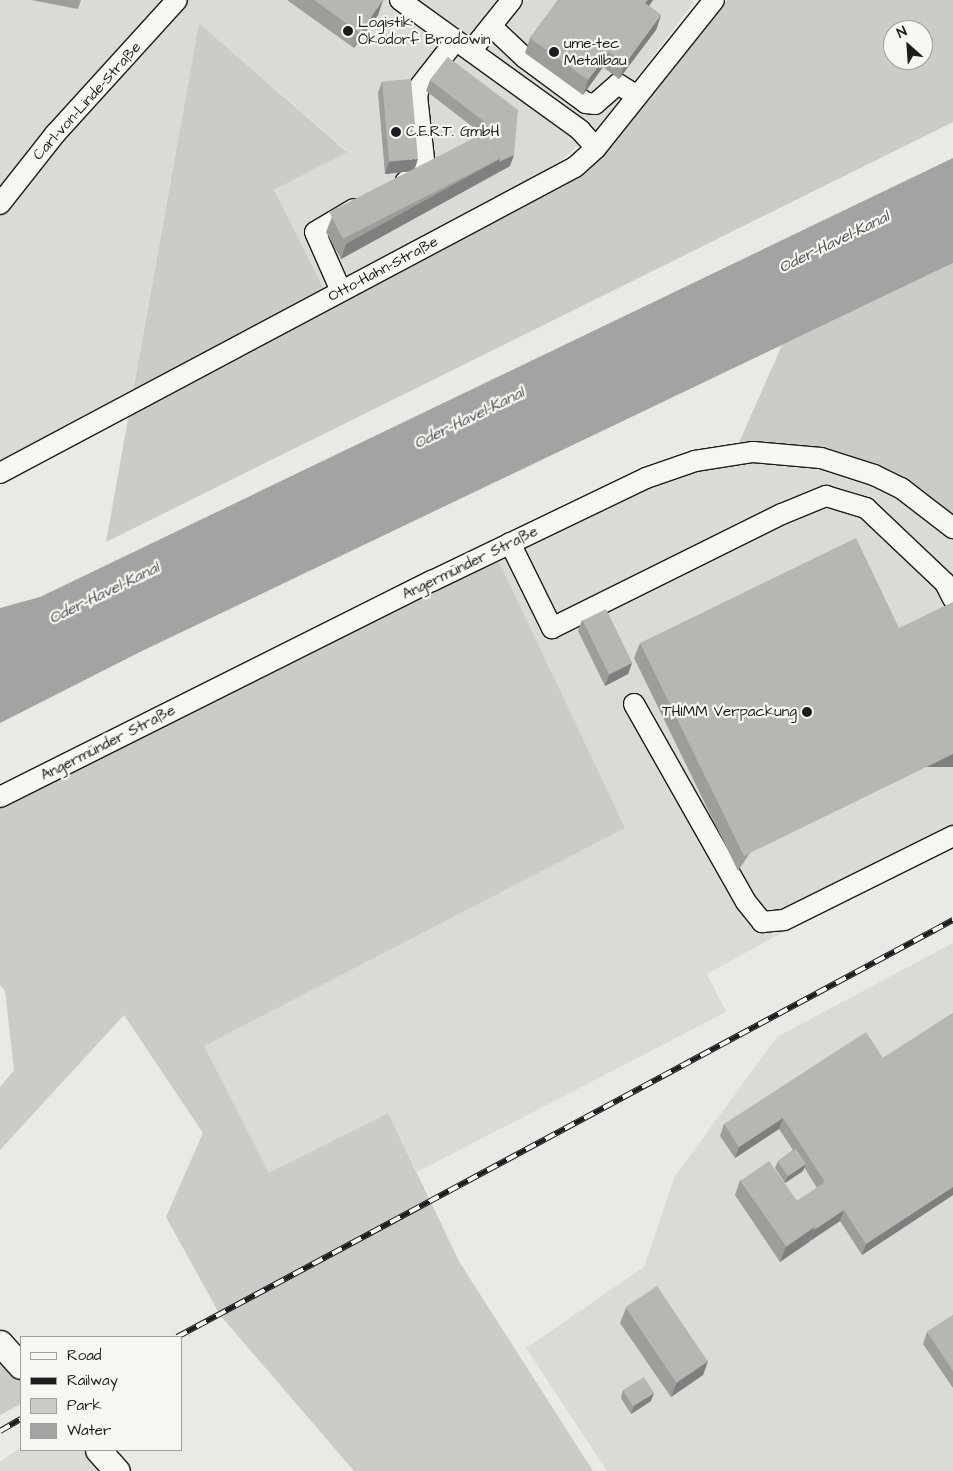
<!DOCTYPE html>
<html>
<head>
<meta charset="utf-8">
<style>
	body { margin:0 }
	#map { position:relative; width:953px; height:1471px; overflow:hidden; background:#e9e9e5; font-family:"Architects Daughter",sans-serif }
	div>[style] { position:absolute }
	.built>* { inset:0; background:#dadad6 }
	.green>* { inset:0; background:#cbcbc7 }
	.water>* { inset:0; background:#a3a3a1 }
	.roads { filter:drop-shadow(1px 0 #1c1c1c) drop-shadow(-1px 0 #1c1c1c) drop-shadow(0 1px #1c1c1c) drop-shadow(0 -1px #1c1c1c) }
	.minor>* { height:20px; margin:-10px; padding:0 10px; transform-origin:10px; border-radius:10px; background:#f6f6f2 }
	.major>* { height:25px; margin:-12.5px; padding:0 12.5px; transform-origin:12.5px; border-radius:12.5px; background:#f6f6f2 }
	.rail>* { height:5.5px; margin-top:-2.75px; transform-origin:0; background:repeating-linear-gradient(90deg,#f6f6f2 0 11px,#1c1c1c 0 22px); box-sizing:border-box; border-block:1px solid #1c1c1c }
	.wall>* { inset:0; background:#9d9d9a }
	.shaded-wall>* { inset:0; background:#7f7f7d; transform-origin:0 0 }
	.building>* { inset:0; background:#b6b6b3; transform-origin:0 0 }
	.dots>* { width:14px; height:14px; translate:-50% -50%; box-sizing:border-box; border:2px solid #f6f6f2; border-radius:50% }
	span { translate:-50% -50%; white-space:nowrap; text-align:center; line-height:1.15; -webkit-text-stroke:4.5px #f6f6f2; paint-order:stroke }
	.poi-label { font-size:15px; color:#1c1c1c }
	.left { translate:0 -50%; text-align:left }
	.right { translate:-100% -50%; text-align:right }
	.street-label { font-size:15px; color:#1c1c1c }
	.water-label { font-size:16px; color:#525251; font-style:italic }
	.legend { position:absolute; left:20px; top:1336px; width:162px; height:115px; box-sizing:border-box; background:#f6f6f2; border:1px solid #9f9f9c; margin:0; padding:6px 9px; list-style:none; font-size:15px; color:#1c1c1c }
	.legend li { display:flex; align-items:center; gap:10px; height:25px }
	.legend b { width:25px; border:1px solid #9f9f9c }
	.north { position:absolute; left:883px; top:20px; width:50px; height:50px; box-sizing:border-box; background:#f6f6f2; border:1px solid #9f9f9c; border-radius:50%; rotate:334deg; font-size:14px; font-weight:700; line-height:20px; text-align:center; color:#1c1c1c }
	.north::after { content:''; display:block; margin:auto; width:18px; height:22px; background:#1c1c1c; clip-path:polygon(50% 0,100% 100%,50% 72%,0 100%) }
</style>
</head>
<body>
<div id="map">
	<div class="built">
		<i style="clip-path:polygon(0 0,692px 0,694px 2px,598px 128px,557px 164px,325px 291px,274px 190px,347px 151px,199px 23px,133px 389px,0 460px)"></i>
		<i style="clip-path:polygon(734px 454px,846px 465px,953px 528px,953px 838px,707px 974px,726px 1012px,417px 1172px,388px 1113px,269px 1174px,203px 1045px,624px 828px,494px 551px,610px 496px)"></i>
		<i style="clip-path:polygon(953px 943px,953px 1471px,607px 1471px,526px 1348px,644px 1267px,675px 1176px,777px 1037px)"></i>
		<i style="clip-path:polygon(21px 1447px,83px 1450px,101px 1471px,0 1471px,0 1462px)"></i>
	</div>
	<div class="green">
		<i style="clip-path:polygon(evenodd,727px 0,953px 0,953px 122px,106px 542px,199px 23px,347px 152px,274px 190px,325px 291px,591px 164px,612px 146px,727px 0,893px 30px,923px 30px,923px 60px,893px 60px,893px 30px)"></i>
		<i style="clip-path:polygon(953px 263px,953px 528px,846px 465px,734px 454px,782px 345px)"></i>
		<i style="clip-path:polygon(494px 551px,625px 828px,204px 1046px,269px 1173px,388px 1113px,460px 1263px,593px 1471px,354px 1471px,220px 1315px,166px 1217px,203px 1133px,124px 1015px,0 1150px,0 1087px,14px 1070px,5px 991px,0 985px,0 806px)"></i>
		<i style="clip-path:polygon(0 1343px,21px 1366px,21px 1404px,0 1415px)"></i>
	</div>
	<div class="water">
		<i style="clip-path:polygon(953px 158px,953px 263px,142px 651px,0 723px,0 608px,40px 597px)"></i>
	</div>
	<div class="roads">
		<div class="minor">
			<i style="left:400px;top:0;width:222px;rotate:35.8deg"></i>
			<i style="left:580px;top:130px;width:24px;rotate:48deg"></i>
			<i style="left:491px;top:26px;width:47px;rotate:43.3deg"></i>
			<i style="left:525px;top:58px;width:76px;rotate:36.4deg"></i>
			<i style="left:586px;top:103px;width:9px;rotate:6deg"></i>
			<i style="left:595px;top:104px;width:30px;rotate:-41deg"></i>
			<i style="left:618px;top:84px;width:22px;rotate:32deg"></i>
			<i style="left:471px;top:51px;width:65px;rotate:-51.2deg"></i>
			<i style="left:406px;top:181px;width:23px;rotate:-34deg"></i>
			<i style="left:425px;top:168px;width:72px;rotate:-96.3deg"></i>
			<i style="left:417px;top:96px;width:10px;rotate:-73deg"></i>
			<i style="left:420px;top:86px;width:58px;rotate:-52deg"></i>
			<i style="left:0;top:204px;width:89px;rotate:-51.8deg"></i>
			<i style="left:55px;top:134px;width:181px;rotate:-47.7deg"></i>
			<i style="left:341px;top:291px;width:64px;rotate:-113.8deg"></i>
			<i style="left:315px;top:232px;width:45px;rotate:-30.5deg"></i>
			<i style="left:0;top:473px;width:651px;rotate:-28.02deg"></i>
			<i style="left:575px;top:167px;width:28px;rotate:-42deg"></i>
			<i style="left:596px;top:148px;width:189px;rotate:-51.4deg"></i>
			<i style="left:510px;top:543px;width:95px;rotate:63.7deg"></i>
			<i style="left:552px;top:628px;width:257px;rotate:-26.4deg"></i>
			<i style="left:782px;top:514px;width:48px;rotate:-22.2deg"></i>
			<i style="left:826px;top:496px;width:42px;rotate:16.7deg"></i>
			<i style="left:866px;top:508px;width:109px;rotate:43.5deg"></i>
			<i style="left:945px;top:583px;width:18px;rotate:63deg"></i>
			<i style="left:634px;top:704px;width:227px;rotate:60.5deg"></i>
			<i style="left:746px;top:902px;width:26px;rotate:51deg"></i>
			<i style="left:762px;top:922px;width:22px;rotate:-5deg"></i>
			<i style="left:784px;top:920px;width:189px;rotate:-26.4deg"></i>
			<i style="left:0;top:797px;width:483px;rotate:-26.6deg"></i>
			<i style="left:432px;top:581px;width:237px;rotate:-25.7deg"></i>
			<i style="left:646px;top:478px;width:52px;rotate:-19.1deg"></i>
			<i style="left:695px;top:461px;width:59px;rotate:-8.8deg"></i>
			<i style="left:753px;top:452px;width:68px;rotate:5deg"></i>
			<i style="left:821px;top:458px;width:56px;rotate:17.8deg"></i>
			<i style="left:874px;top:475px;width:30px;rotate:26deg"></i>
			<i style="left:901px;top:488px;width:66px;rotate:37.6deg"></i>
		</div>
		<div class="major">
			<i style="left:0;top:1343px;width:31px;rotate:48deg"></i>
			<i style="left:98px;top:1450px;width:28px;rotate:48deg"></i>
		</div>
	</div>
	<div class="rail">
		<i style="left:177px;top:1337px;width:881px;rotate:-28.25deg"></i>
		<i style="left:0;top:1431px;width:24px;rotate:-30deg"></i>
	</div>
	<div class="wall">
		<i style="clip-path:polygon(31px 0,81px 0,78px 9px)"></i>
		<i style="clip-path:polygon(287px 0,383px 0,378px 15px,354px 48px)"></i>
		<i style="clip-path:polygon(558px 0,653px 0,649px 6px,661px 15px,656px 30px,619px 79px,603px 67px,583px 95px,525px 53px,530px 38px)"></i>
		<i style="clip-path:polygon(448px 57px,510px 166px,341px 259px,326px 232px,332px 217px,482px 134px,426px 91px,430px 80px)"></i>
		<i style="clip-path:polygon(382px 81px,414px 171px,385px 174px,378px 93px)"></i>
		<i style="clip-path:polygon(582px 620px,632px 663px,628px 674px,605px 686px,578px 631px)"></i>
		<i style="clip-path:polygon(899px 628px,738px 871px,634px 658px,640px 643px)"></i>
		<i style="clip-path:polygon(953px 1013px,953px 1195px,862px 1255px,840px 1221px,810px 1241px,809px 1242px,780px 1262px,735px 1195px,740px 1180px,797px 1201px,817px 1188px,804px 1167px,803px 1171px,785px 1183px,775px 1168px,778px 1161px,793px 1150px,779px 1129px,735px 1158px,720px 1136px,724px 1124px,883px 1058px)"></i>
		<i style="clip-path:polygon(626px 1308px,708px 1361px,703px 1375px,671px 1397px,620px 1323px)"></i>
		<i style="clip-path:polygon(953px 1315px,953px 1388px,923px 1344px,927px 1332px)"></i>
		<i style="clip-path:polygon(623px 1390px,651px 1401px,631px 1414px,621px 1398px)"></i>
	</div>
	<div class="shaded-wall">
		<i style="clip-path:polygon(383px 0,378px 15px,354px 48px,360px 33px)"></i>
		<i style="clip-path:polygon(648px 0,653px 0,640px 18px,645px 3px)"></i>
		<i style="clip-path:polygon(661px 15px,656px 30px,619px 79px,625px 64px)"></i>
		<i style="clip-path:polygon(609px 52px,603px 67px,583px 95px,588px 80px)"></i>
		<i style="clip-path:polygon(514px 155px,510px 166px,341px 259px,346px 244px,500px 159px)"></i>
		<i style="clip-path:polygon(418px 159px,414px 171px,385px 174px,389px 162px)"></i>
		<i style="clip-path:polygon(632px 663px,628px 674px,605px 686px,609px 675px)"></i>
		<i style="left:953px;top:754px;width:13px;height:233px;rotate:90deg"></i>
		<i style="clip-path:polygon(783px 1118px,779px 1129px,735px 1158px,739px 1147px)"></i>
		<i style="clip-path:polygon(806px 1164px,803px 1171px,785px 1183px,788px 1175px)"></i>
		<i style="clip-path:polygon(953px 1187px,953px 1195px,862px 1255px,866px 1244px)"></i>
		<i style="clip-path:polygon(844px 1210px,840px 1221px,810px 1241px,814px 1230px)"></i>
		<i style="clip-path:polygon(815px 1227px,809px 1242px,780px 1262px,786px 1247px)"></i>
		<i style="clip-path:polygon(708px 1361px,703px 1375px,671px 1397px,677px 1382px)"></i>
		<i style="clip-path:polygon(654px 1393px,651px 1401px,631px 1414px,634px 1406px)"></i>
	</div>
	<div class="building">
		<i style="clip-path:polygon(314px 0,383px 0,360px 33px)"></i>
		<i style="clip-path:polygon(558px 0,648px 0,645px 3px,661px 15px,625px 64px,609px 52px,588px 80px,530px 38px)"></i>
		<i style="clip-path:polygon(448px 57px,518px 110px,514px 155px,499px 162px,500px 159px,486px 132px,485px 133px,486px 123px,430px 80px)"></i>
		<i style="left:411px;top:79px;width:80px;height:29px;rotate:85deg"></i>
		<i style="left:486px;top:132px;width:30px;height:176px;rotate:63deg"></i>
		<i style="clip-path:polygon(856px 538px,899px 628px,953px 602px,953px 754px,744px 856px,640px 643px)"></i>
		<i style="left:606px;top:609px;width:60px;height:26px;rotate:64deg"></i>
		<i style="clip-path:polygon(953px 1013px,953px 1187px,866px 1244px,844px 1210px,814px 1230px,815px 1227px,797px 1201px,825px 1182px,783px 1118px,739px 1147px,724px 1124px,866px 1032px,883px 1058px)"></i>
		<i style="left:796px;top:1149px;width:18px;height:22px;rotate:56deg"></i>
		<i style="left:769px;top:1161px;width:80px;height:35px;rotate:55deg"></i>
		<i style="left:657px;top:1286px;width:91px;height:38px;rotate:56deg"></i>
		<i style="clip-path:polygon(953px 1315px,953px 1371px,927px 1332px)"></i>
		<i style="left:644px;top:1377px;width:19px;height:25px;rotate:58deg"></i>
	</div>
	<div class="dots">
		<i style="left:348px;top:31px;background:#1c1c1c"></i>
		<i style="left:554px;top:52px;background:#1c1c1c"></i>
		<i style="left:396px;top:132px;background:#1c1c1c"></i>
		<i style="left:807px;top:712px;background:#1c1c1c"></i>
	</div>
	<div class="poi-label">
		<span class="left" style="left:358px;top:31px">Logistik<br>Ökodorf Brodowin</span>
		<span class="left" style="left:564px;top:52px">ume-tec<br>Metallbau</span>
		<span class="left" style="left:406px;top:132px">C.E.R.T. GmbH</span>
		<span class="right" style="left:797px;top:712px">THIMM Verpackung</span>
	</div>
	<div class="street-label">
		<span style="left:87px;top:101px;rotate:-48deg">Carl-von-Linde-Straße</span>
		<span style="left:383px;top:269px;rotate:-28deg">Otto-Hahn-Straße</span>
		<span style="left:470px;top:563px;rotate:-26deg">Angermünder Straße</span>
		<span style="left:108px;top:743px;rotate:-27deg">Angermünder Straße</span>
	</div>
	<div class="water-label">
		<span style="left:834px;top:242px;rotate:-26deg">Oder-Havel-Kanal</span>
		<span style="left:469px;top:418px;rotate:-26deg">Oder-Havel-Kanal</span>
		<span style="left:104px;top:593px;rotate:-26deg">Oder-Havel-Kanal</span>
	</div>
	<ul class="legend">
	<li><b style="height:6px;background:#f6f6f2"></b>Road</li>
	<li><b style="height:6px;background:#1c1c1c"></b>Railway</li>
	<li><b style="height:14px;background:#cbcbc7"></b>Park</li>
	<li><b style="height:14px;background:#a3a3a1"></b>Water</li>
	</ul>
	<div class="north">N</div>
</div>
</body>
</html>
